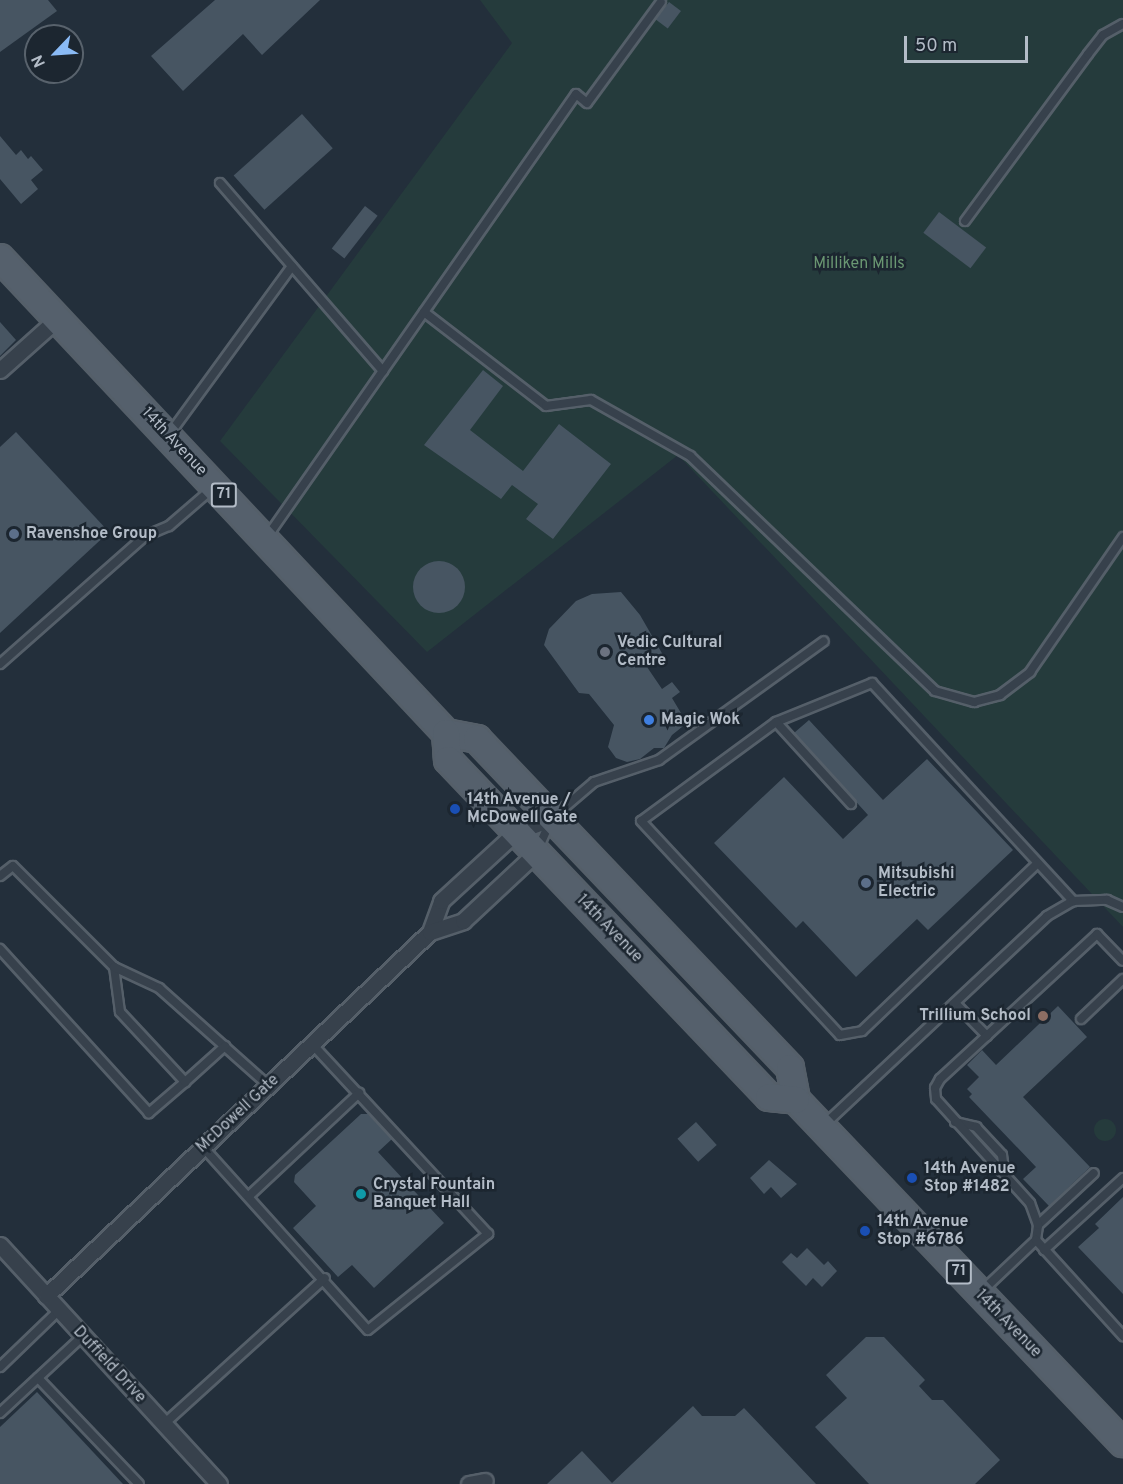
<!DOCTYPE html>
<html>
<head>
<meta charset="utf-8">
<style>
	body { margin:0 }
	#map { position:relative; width:1123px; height:1484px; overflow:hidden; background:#232f3b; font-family:Overpass,sans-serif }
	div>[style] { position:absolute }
	.green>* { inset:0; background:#253b3c }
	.round { border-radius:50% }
	.building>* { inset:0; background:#475562; transform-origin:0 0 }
	.roads { filter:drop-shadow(2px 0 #555f69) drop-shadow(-2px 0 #555f69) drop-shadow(0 2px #555f69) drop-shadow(0 -2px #555f69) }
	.service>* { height:8px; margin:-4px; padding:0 4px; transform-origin:4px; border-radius:4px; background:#37414c }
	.minor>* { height:15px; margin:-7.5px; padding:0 7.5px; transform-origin:7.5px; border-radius:7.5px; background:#37414c }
	.primary>* { height:26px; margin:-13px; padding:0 13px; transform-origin:13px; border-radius:13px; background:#55606c }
	.dots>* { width:16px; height:16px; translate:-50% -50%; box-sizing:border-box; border:3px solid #1c2630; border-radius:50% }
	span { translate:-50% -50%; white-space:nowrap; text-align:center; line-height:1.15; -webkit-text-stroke:5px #1c2630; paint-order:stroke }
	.shield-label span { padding:2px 4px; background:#1c2630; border:2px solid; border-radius:4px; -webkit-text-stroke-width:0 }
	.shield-label { font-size:15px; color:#b3bcc7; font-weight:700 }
	.park-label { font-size:16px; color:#6a9772 }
	.street-label { font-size:16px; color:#b3bcc7 }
	.poi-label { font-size:16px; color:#b3bcc7; font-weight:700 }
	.left { translate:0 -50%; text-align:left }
	.right { translate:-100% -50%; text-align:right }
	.north { position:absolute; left:24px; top:24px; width:60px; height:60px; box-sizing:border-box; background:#1c2630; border:2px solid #58626c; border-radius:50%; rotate:245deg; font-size:16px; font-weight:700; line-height:24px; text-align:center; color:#b3bcc7 }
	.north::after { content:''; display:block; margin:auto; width:21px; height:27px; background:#8abaf5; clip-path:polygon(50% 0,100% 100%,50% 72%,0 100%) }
	.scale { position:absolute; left:904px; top:36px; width:124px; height:27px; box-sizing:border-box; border:3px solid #b3bcc7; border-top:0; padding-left:8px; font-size:18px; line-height:21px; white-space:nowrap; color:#b3bcc7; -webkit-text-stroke:4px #1c2630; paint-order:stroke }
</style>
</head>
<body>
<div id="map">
	<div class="green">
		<i style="clip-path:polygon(480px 0,1123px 0,1123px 927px,678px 455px,427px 652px,220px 441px,512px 43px)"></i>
		<i class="round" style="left:1094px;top:1119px;width:22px;height:22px"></i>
	</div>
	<div class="building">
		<i style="clip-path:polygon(0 0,48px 0,57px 11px,0 52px)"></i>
		<i style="clip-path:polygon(215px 0,320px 0,262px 55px,243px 34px,183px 91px,151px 56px)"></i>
		<i style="left:669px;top:2px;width:15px;height:22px;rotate:37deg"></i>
		<i style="left:302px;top:114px;width:46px;height:92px;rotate:48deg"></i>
		<i style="clip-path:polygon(0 136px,16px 155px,21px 150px,28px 159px,31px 156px,43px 170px,31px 180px,38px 189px,21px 204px,0 179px)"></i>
		<i style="left:365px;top:206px;width:16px;height:54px;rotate:38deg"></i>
		<i style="left:939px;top:212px;width:59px;height:26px;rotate:37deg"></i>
		<i style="clip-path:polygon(0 322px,16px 340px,0 356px)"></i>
		<i style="clip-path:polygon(483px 370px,503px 386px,470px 430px,523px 471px,559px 424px,611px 464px,553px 539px,526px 519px,538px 504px,512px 485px,501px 499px,424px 445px)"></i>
		<i style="clip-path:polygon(16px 432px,109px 532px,0 633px,0 447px)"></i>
		<i class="round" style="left:413px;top:561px;width:52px;height:52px"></i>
		<i style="clip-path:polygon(621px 592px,640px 615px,663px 655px,647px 667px,662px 689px,672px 682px,680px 692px,672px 698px,687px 723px,672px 735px,664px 748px,654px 748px,640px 759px,627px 762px,616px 758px,608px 747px,614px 725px,589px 694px,579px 693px,544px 645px,549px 629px,576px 601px,592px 594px)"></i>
		<i style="clip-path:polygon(809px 720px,883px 800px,927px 759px,1013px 850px,928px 930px,917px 919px,856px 977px,803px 921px,796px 928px,714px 843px,784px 777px,843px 839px,868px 815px,794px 733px)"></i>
		<i style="clip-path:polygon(1058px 1006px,1087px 1037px,1023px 1097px,1090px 1167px,1049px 1206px,1023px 1179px,1036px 1167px,969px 1097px,972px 1094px,967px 1089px,979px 1077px,967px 1065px,982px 1050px,996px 1065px)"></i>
		<i style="clip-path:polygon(361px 1114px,368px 1114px,392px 1139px,378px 1152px,444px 1223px,374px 1288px,352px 1265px,338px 1277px,293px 1228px,316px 1206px,294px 1182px,295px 1175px)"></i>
		<i style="left:696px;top:1122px;width:31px;height:25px;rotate:48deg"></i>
		<i style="clip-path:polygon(769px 1160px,797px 1184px,781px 1198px,771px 1187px,764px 1194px,750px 1178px)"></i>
		<i style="clip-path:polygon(1123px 1197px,1123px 1294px,1078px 1247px,1099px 1228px,1095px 1224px)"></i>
		<i style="clip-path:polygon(807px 1248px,824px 1265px,828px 1261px,837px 1271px,822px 1287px,813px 1278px,806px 1286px,782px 1262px,791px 1253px,797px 1258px)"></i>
		<i style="clip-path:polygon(866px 1337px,884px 1337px,925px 1380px,919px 1386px,932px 1400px,943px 1400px,1000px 1460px,975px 1484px,869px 1484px,815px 1427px,847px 1398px,826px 1375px)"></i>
		<i style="clip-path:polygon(37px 1392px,123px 1484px,0 1484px,0 1427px)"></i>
		<i style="clip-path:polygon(693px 1406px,702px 1416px,735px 1416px,744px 1408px,816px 1484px,547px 1484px,582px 1451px,612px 1483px)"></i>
	</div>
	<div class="roads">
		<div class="service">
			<i style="left:220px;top:183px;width:249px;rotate:49.1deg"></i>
			<i style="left:965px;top:221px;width:207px;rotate:-53.6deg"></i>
			<i style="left:1088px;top:54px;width:24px;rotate:-52deg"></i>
			<i style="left:1103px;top:35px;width:23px;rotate:-29deg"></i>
			<i style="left:424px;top:312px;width:154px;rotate:37.6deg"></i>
			<i style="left:546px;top:406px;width:45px;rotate:-7.6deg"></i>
			<i style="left:591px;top:400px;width:114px;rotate:29.5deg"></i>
			<i style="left:690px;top:456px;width:339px;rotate:43.8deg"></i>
			<i style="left:935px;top:691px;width:41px;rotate:15.8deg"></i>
			<i style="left:974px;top:702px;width:27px;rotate:-15deg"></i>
			<i style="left:1000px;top:695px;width:38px;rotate:-37deg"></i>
			<i style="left:1030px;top:672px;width:164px;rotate:-55.4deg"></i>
			<i style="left:171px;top:432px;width:205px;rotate:-53.9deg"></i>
			<i style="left:267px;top:537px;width:540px;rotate:-55.1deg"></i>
			<i style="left:576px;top:94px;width:14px;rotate:39deg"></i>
			<i style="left:587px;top:103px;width:125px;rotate:-53.8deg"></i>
			<i style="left:0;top:664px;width:193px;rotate:-41.4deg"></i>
			<i style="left:145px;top:536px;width:26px;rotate:-23deg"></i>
			<i style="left:169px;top:526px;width:58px;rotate:-40.8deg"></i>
			<i style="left:776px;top:722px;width:104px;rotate:-22.1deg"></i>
			<i style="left:872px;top:683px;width:297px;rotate:47.3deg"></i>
			<i style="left:851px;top:804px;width:111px;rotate:-132.4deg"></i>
			<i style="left:776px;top:722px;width:167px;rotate:143.7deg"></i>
			<i style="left:641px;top:821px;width:292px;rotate:47.1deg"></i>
			<i style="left:840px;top:1035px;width:22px;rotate:-10deg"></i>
			<i style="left:862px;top:1031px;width:243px;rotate:-43.7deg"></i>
			<i style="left:538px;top:849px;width:34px;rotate:-66deg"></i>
			<i style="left:552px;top:818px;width:55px;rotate:-40.6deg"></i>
			<i style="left:594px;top:782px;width:69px;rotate:-18.7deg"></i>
			<i style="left:659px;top:760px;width:203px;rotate:-35.8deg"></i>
			<i style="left:0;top:876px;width:16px;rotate:-38deg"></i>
			<i style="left:13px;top:866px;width:143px;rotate:45deg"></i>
			<i style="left:114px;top:967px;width:45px;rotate:82.4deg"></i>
			<i style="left:120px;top:1012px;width:96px;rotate:47.1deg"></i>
			<i style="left:185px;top:1082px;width:48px;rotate:139.3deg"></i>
			<i style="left:149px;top:1113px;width:222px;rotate:-132.3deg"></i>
			<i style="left:114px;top:967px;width:50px;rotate:25deg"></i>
			<i style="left:159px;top:988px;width:146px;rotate:41.7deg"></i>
			<i style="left:955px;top:1003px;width:46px;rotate:45.9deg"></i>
			<i style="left:1081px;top:1019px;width:58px;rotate:-43.6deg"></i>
			<i style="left:185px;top:1082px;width:54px;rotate:-42deg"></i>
			<i style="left:955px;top:1122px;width:22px;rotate:13deg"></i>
			<i style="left:976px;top:1127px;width:38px;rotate:47deg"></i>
			<i style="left:1002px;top:1155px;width:21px;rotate:82deg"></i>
			<i style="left:825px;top:1124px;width:304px;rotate:-43.1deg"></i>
			<i style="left:1047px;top:916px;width:30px;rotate:-30deg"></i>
			<i style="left:1073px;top:901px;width:34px;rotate:-2deg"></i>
			<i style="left:1107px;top:900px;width:17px;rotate:24deg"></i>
			<i style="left:203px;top:1147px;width:246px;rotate:48deg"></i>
			<i style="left:368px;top:1330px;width:154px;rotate:-38.7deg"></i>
			<i style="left:488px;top:1234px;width:259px;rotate:-132.8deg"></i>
			<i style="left:249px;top:1196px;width:151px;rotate:-43.1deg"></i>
			<i style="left:1038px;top:1225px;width:76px;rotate:-42.9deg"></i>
			<i style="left:1036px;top:1240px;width:15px;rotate:-82deg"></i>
			<i style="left:1038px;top:1225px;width:23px;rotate:-110deg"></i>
			<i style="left:1030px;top:1203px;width:140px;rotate:-132.1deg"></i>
			<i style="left:936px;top:1099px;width:11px;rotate:-95deg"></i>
			<i style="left:935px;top:1088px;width:10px;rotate:-61deg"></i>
			<i style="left:940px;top:1079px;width:214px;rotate:-42.7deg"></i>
			<i style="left:1097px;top:934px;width:37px;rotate:46deg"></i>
			<i style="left:1044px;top:1250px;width:107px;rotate:-42.3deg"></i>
			<i style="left:982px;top:1291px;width:74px;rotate:-43.4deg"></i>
			<i style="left:1036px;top:1240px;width:130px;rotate:47.8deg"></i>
			<i style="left:0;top:1367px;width:82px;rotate:-44deg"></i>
			<i style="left:38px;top:1378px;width:146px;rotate:46.4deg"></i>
			<i style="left:0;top:1413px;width:113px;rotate:-42.9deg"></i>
			<i style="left:164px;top:1424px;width:217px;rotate:-42.2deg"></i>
		</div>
		<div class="minor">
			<i style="left:0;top:370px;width:76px;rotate:-41.8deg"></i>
			<i style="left:430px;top:932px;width:33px;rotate:-70deg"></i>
			<i style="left:441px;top:901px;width:102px;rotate:-42.6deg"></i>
			<i style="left:516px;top:832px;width:39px;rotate:-21deg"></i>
			<i style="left:0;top:1245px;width:324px;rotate:47.5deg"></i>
			<i style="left:46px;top:1296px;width:529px;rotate:-43.47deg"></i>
			<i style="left:430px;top:932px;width:35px;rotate:-18deg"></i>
			<i style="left:463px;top:921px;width:100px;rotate:-43deg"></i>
			<i style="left:469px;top:1484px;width:16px;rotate:-11deg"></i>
		</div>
		<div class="primary">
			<i style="left:0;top:258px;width:652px;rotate:46.8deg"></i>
			<i style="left:446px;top:733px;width:32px;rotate:11deg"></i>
			<i style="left:477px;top:739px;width:454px;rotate:46.4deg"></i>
			<i style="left:790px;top:1068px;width:33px;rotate:79deg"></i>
			<i style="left:796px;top:1100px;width:474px;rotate:46.4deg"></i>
			<i style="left:446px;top:733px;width:27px;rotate:86deg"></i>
			<i style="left:448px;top:760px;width:465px;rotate:46.4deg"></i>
			<i style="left:769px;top:1097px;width:27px;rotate:6deg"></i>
		</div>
	</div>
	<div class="dots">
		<i style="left:14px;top:534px;background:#5c6f8a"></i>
		<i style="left:605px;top:652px;background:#6b7280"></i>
		<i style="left:649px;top:720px;background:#3f7fe0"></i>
		<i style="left:455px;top:809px;background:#1a4fb4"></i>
		<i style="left:866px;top:883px;background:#5c6f8a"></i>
		<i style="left:1043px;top:1016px;background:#8d6e63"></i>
		<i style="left:912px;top:1178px;background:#1a4fb4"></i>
		<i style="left:361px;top:1194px;background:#0f9aa8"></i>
		<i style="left:865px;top:1231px;background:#1a4fb4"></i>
	</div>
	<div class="shield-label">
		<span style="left:224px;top:495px">71</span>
		<span style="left:959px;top:1272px">71</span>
	</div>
	<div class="park-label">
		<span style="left:859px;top:264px">Milliken Mills</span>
	</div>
	<div class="street-label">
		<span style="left:174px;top:442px;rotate:47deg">14th Avenue</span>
		<span style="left:609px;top:929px;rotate:46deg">14th Avenue</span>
		<span style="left:238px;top:1114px;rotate:-43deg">McDowell Gate</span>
		<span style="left:1008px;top:1324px;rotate:46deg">14th Avenue</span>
		<span style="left:109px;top:1365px;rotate:47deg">Duffield Drive</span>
	</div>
	<div class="poi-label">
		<span class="left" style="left:26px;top:534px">Ravenshoe Group</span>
		<span class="left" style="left:617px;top:652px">Vedic Cultural<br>Centre</span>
		<span class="left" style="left:661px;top:720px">Magic Wok</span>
		<span class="left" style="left:467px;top:809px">14th Avenue /<br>McDowell Gate</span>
		<span class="left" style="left:878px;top:883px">Mitsubishi<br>Electric</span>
		<span class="right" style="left:1031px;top:1016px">Trillium School</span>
		<span class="left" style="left:924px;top:1178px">14th Avenue<br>Stop #1482</span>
		<span class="left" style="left:373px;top:1194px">Crystal Fountain<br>Banquet Hall</span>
		<span class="left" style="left:877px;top:1231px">14th Avenue<br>Stop #6786</span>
	</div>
	<div class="north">N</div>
	<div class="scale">50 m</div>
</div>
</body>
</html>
